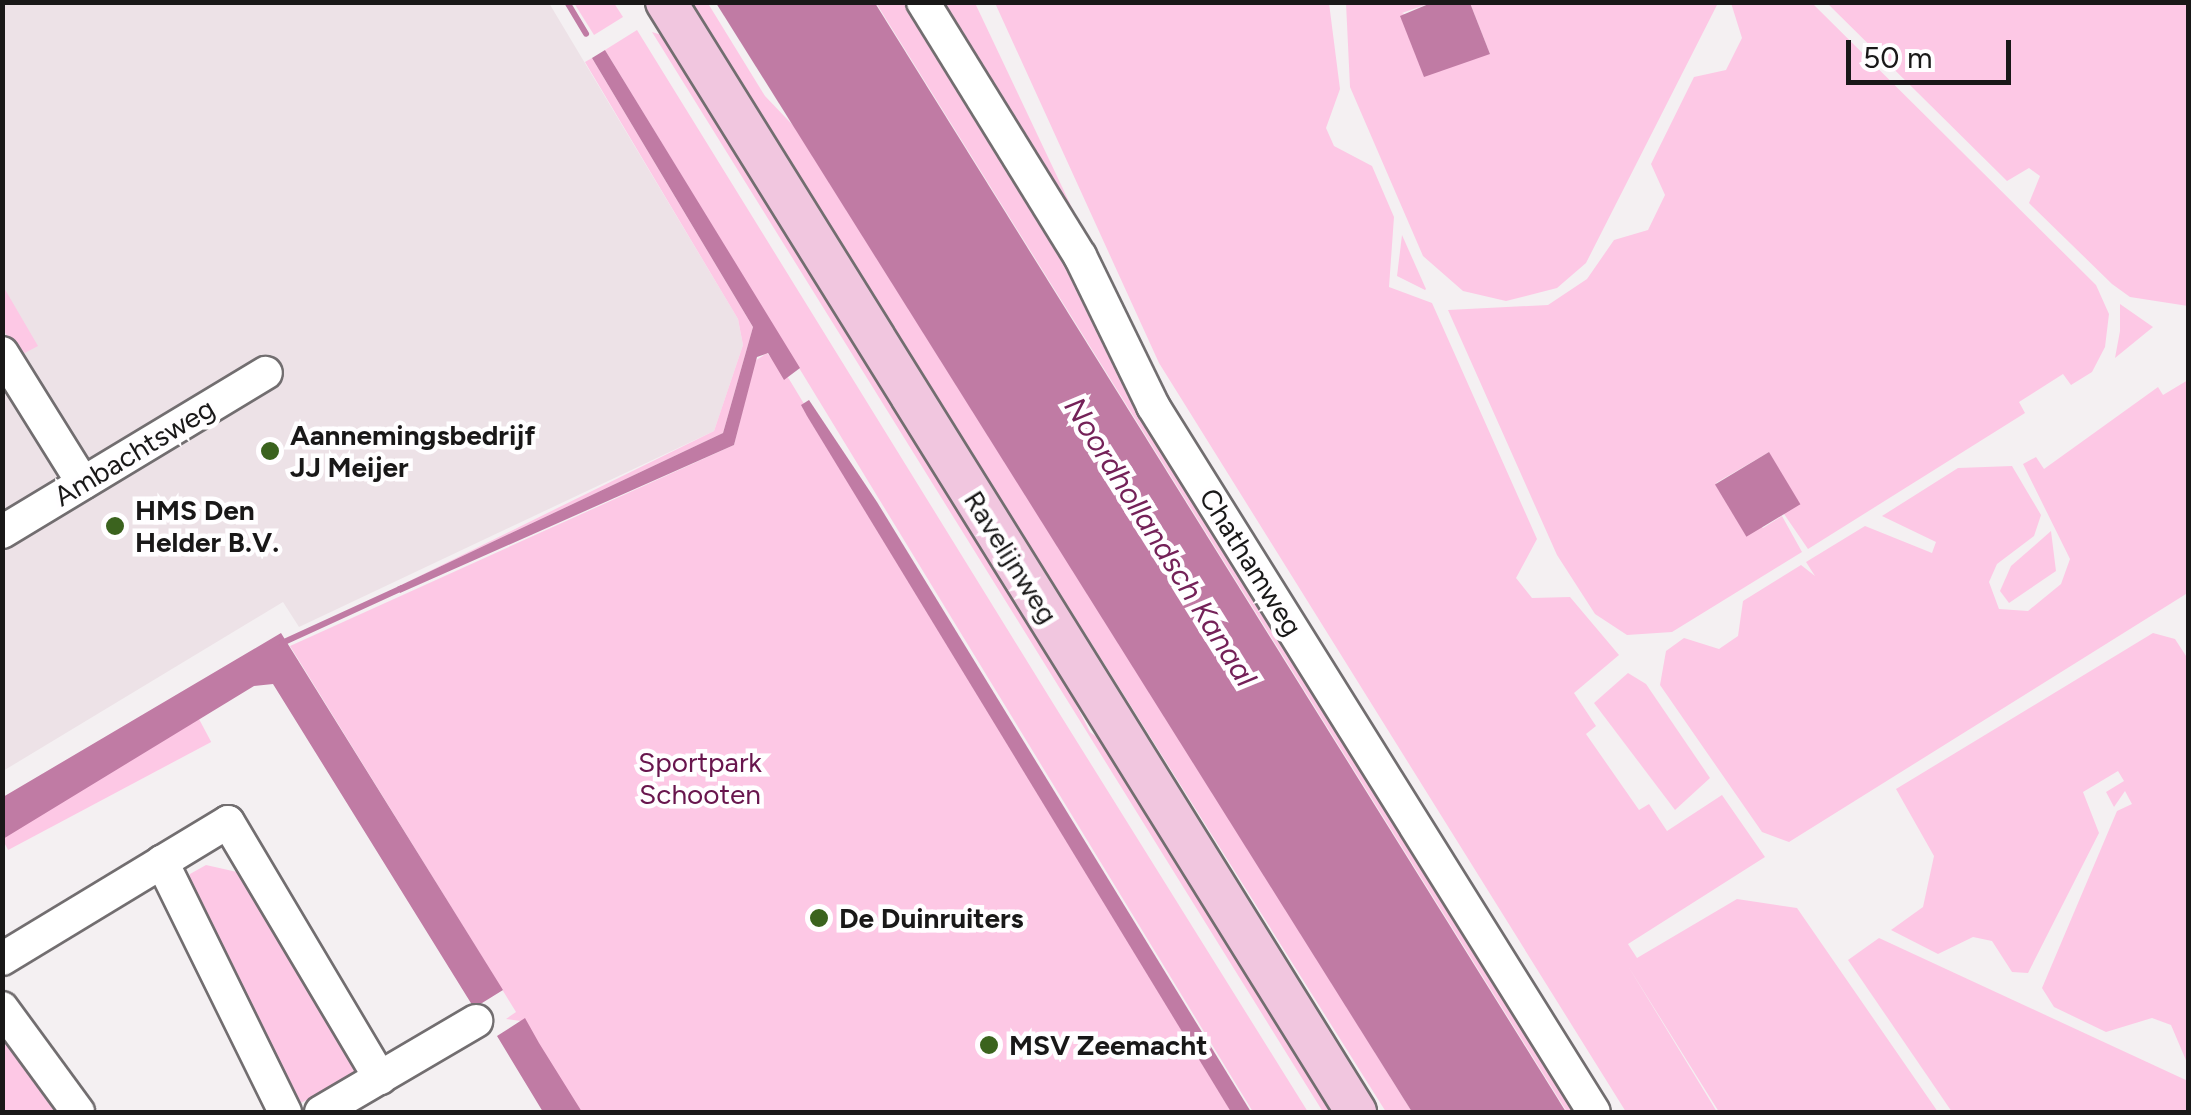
<!DOCTYPE html>
<html>
<head>
<meta charset="utf-8">
<style>
	body { margin:0 }
	#map { position:relative; width:2191px; height:1115px; overflow:hidden; background:#f4f0f2; font-family:Figtree,sans-serif }
	div>[style] { position:absolute }
	.built>* { inset:0; background:#ede2e7 }
	.green>* { inset:0; background:#fdc8e5; transform-origin:0 0 }
	.water>* { inset:0; background:#c07ba4; transform-origin:0 0 }
	.stream>* { height:6px; margin:-3px; padding:0 3px; transform-origin:3px; border-radius:3px; background:#c07ba4 }
	.roads { filter:drop-shadow(2px 0 #726e70) drop-shadow(-2px 0 #726e70) drop-shadow(0 2px #726e70) drop-shadow(0 -2px #726e70) }
	.minor>* { height:32px; margin:-16px; padding:0 16px; transform-origin:16px; border-radius:16px; background:#fff }
	.major>* { height:40px; margin:-20px; padding:0 20px; transform-origin:20px; border-radius:20px; background:#f1c6df }
	.dots>* { width:28px; height:28px; translate:-50% -50%; box-sizing:border-box; border:5px solid #fffeff; border-radius:50% }
	span { translate:-50% -50%; white-space:nowrap; text-align:center; line-height:1.15; -webkit-text-stroke:9px #fffeff; paint-order:stroke }
	.poi-label { font-size:28px; color:#191818; font-weight:700 }
	.left { translate:0 -50%; text-align:left }
	.street-label { font-size:28px; color:#191818 }
	.park-label { font-size:28px; color:#68154d }
	.water-label { font-size:30px; color:#742158; font-style:italic }
	.frame { position:absolute; inset:0; border:5px solid #191818; pointer-events:none }
	.scale { position:absolute; left:1846px; top:40px; width:165px; height:45px; box-sizing:border-box; border:5px solid #191818; border-top:0; padding-left:12px; font-size:30px; line-height:35px; white-space:nowrap; color:#191818; -webkit-text-stroke:8px #fffeff; paint-order:stroke }
</style>
</head>
<body>
<div id="map">
	<div class="built">
		<i style="clip-path:polygon(3px 3px,549px 3px,738px 319px,743px 345px,714px 431px,299px 627px,283px 602px,3px 771px)"></i>
	</div>
	<div class="green">
		<i style="clip-path:polygon(1811px 2px,2096px 285px,2109px 314px,2105px 347px,2092px 372px,2071px 385px,2063px 374px,2019px 402px,2025px 413px,1808px 549px,1784px 514px,1769px 452px,1716px 483px,1763px 528px,1782px 516px,1802px 552px,1672px 632px,1627px 635px,1595px 614px,1557px 555px,1448px 310px,1548px 305px,1587px 279px,1614px 240px,1648px 230px,1665px 195px,1651px 164px,1694px 77px,1726px 70px,1742px 38px,1731px 3px)"></i>
		<i style="clip-path:polygon(574px 3px,614px 3px,623px 17px,594px 35px)"></i>
		<i style="clip-path:polygon(689px 3px,709px 5px,765px 96px,808px 141px,1412px 1112px,1386px 1112px)"></i>
		<i style="clip-path:polygon(876px 3px,910px 3px,1582px 1112px,1567px 1112px)"></i>
		<i style="clip-path:polygon(935px 3px,975px 3px,1082px 229px)"></i>
		<i style="clip-path:polygon(995px 3px,1329px 3px,1340px 89px,1326px 128px,1334px 146px,1372px 166px,1394px 217px,1389px 287px,1432px 303px,1537px 539px,1516px 578px,1532px 598px,1570px 597px,1619px 655px,1574px 693px,1596px 726px,1586px 734px,1639px 810px,1649px 804px,1667px 831px,1722px 795px,1765px 857px,1628px 944px,1637px 958px,1737px 899px,1797px 908px,1938px 1112px,1719px 1112px,1628px 966px,1717px 1112px,1626px 1112px,1159px 363px)"></i>
		<i style="clip-path:polygon(1346px 3px,1431px 3px,1402px 13px,1490px 54px,1470px 3px,1718px 3px,1586px 263px,1557px 288px,1506px 301px,1463px 291px,1423px 256px,1350px 87px)"></i>
		<i style="clip-path:polygon(1827px 3px,2188px 3px,2188px 306px,2130px 297px,2112px 284px,2029px 203px,2040px 176px,2029px 168px,2007px 181px)"></i>
		<i style="clip-path:polygon(637px 30px,1056px 708px,1308px 1112px,1253px 1112px,605px 50px)"></i>
		<i style="clip-path:polygon(652px 32px,668px 37px,1040px 634px,1090px 732px,1112px 749px,1339px 1112px,1323px 1112px)"></i>
		<i style="clip-path:polygon(592px 58px,753px 327px,723px 433px,397px 587px,714px 431px,743px 345px,738px 319px,585px 62px)"></i>
		<i style="clip-path:polygon(1402px 235px,1426px 289px,1425px 290px,1397px 276px)"></i>
		<i style="clip-path:polygon(3px 286px,38px 346px,19px 356px,3px 329px)"></i>
		<i style="clip-path:polygon(2120px 304px,2153px 327px,2115px 358px,2120px 331px)"></i>
		<i style="clip-path:polygon(767px 353px,789px 379px,1232px 1112px,578px 1112px,521px 1021px,506px 1019px,516px 1012px,290px 646px,734px 445px,755px 361px)"></i>
		<i style="clip-path:polygon(2188px 380px,2186px 594px,1789px 842px,1762px 832px,1660px 685px,1666px 651px,1684px 638px,1719px 649px,1738px 636px,1743px 601px,1801px 565px,1815px 576px,1806px 562px,1865px 526px,1932px 553px,1936px 542px,1882px 516px,1958px 468px,2012px 466px,2041px 515px,2034px 536px,1997px 564px,1989px 582px,1999px 609px,2028px 611px,2061px 584px,2070px 559px,2023px 464px,2036px 457px,2044px 469px,2158px 387px,2163px 395px)"></i>
		<i style="clip-path:polygon(2051px 531px,2056px 571px,2009px 603px,2000px 591px,2011px 566px)"></i>
		<i style="clip-path:polygon(2153px 633px,2175px 639px,2188px 659px,2188px 1065px,2171px 1025px,2152px 1018px,2106px 1032px,2054px 1007px,2042px 988px,2117px 811px,2132px 804px,2125px 791px,2114px 807px,2106px 792px,2124px 781px,2118px 771px,2083px 792px,2099px 833px,2028px 973px,2012px 972px,1992px 941px,1973px 937px,1938px 954px,1891px 930px,1923px 907px,1934px 856px,1896px 789px)"></i>
		<i style="clip-path:polygon(1628px 673px,1646px 684px,1710px 778px,1675px 810px,1594px 703px)"></i>
		<i style="left:199px;top:719px;width:26px;height:230px;rotate:62deg"></i>
		<i style="clip-path:polygon(206px 865px,237px 872px,358px 1072px,290px 1109px,187px 891px,190px 874px)"></i>
		<i style="clip-path:polygon(1879px 938px,2188px 1081px,2188px 1112px,1952px 1112px,1848px 960px)"></i>
		<i style="clip-path:polygon(3px 1035px,59px 1112px,3px 1112px)"></i>
	</div>
	<div class="water">
		<i style="clip-path:polygon(716px 3px,875px 3px,1566px 1112px,1412px 1112px)"></i>
		<i style="clip-path:polygon(1431px 3px,1470px 3px,1490px 54px,1424px 77px,1400px 16px)"></i>
		<i style="clip-path:polygon(605px 50px,800px 368px,784px 380px,768px 353px,757px 357px,734px 445px,400px 593px,397px 587px,723px 433px,753px 327px,592px 58px)"></i>
		<i style="clip-path:polygon(809px 400px,877px 502px,1251px 1112px,1231px 1112px,807px 416px,801px 405px)"></i>
		<i style="left:1769px;top:452px;width:61px;height:63px;rotate:59deg"></i>
		<i style="clip-path:polygon(281px 633px,503px 990px,474px 1008px,273px 684px,254px 686px,3px 839px,3px 797px)"></i>
		<i style="clip-path:polygon(525px 1018px,539px 1043px,582px 1112px,543px 1112px,497px 1036px)"></i>
	</div>
	<div class="stream">
		<i style="left:567px;top:2px;width:37px;rotate:59deg"></i>
		<i style="left:282px;top:643px;width:132px;rotate:-24.6deg"></i>
	</div>
	<div class="roads">
		<div class="minor">
			<i style="left:923px;top:2px;width:299px;rotate:58.3deg"></i>
			<i style="left:1080px;top:256px;width:167px;rotate:64deg"></i>
			<i style="left:1153px;top:406px;width:832px;rotate:58.01deg"></i>
			<i style="left:2px;top:353px;width:153px;rotate:58.1deg"></i>
			<i style="left:2px;top:532px;width:308px;rotate:-31.1deg"></i>
			<i style="left:2px;top:959px;width:187px;rotate:-31.2deg"></i>
			<i style="left:2px;top:1008px;width:129px;rotate:53.8deg"></i>
			<i style="left:285px;top:1112px;width:279px;rotate:-116.2deg"></i>
			<i style="left:162px;top:862px;width:77px;rotate:-31.2deg"></i>
			<i style="left:228px;top:822px;width:298px;rotate:59.3deg"></i>
			<i style="left:321px;top:1112px;width:180px;rotate:-30.4deg"></i>
		</div>
		<div class="major">
			<i style="left:666px;top:2px;width:1307px;rotate:58.13deg"></i>
		</div>
	</div>
	<div class="dots">
		<i style="left:270px;top:451px;background:#3b631e"></i>
		<i style="left:115px;top:526px;background:#3b631e"></i>
		<i style="left:819px;top:918px;background:#3b631e"></i>
		<i style="left:989px;top:1045px;background:#3b631e"></i>
	</div>
	<div class="poi-label">
		<span class="left" style="left:290px;top:451px">Aannemingsbedrijf<br>JJ Meijer</span>
		<span class="left" style="left:135px;top:526px">HMS Den<br>Helder B.V.</span>
		<span class="left" style="left:839px;top:918px">De Duinruiters</span>
		<span class="left" style="left:1009px;top:1045px">MSV Zeemacht</span>
	</div>
	<div class="street-label">
		<span style="left:134px;top:452px;rotate:-31deg">Ambachtsweg</span>
		<span style="left:1011px;top:557px;rotate:58deg">Ravelijnweg</span>
		<span style="left:1251px;top:562px;rotate:58deg">Chathamweg</span>
	</div>
	<div class="park-label">
		<span style="left:700px;top:778px">Sportpark<br>Schooten</span>
	</div>
	<div class="water-label">
		<span style="left:1160px;top:542px;rotate:58deg">Noordhollandsch Kanaal</span>
	</div>
	<div class="frame"></div>
	<div class="scale">50 m</div>
</div>
</body>
</html>
